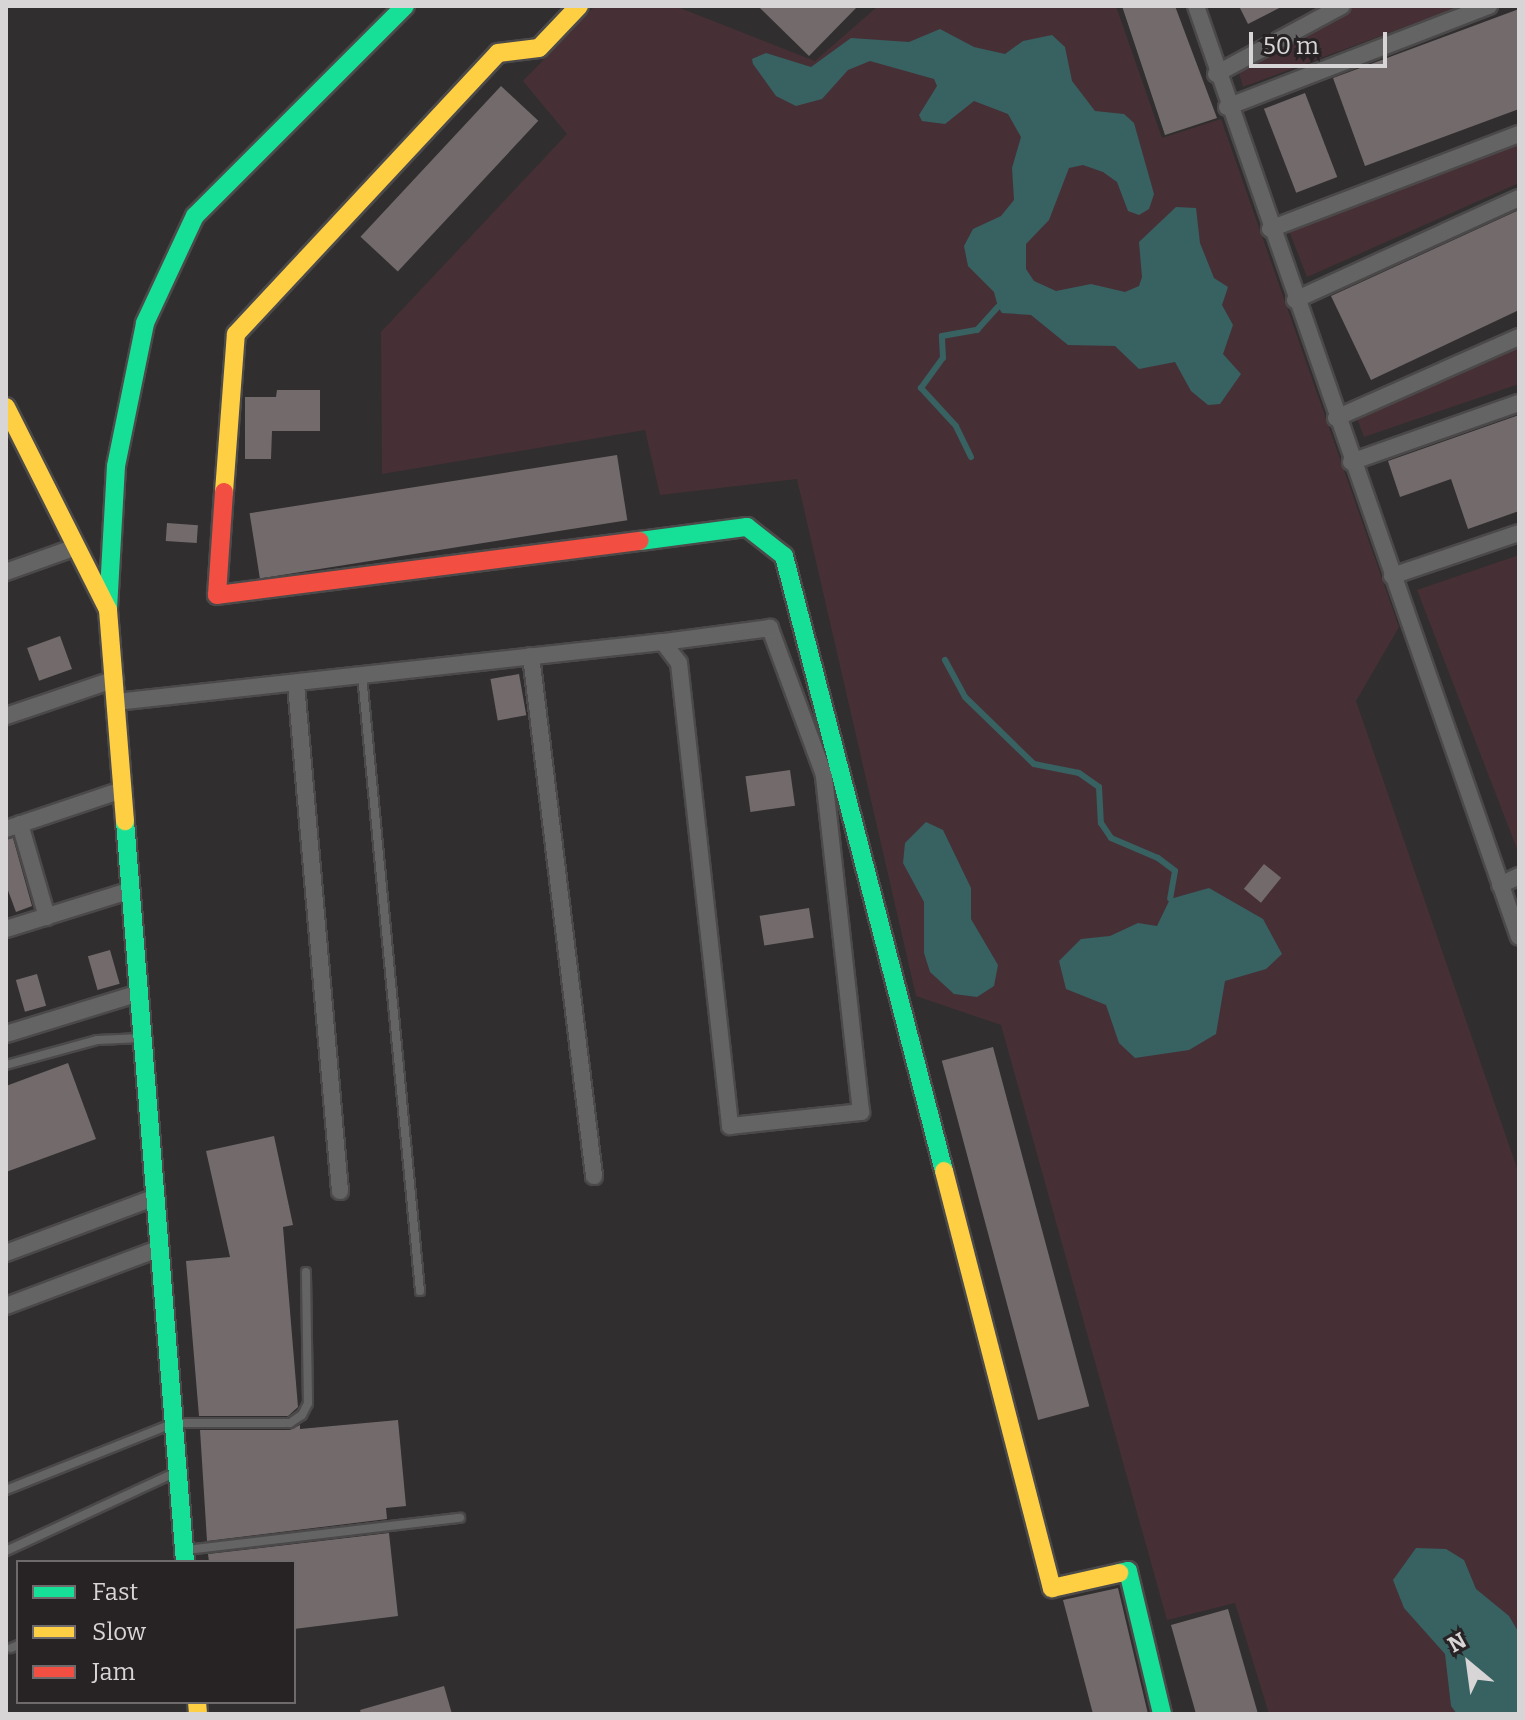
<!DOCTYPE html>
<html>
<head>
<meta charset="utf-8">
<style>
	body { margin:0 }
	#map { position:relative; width:1525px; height:1720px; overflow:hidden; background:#302e2e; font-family:Bitter,serif }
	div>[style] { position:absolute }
	.green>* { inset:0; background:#463035 }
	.water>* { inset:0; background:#386162 }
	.stream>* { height:6px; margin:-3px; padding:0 3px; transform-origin:3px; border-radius:3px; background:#386162 }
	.building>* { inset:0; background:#736a6c; transform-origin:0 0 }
	.roads { filter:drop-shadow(2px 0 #4b4949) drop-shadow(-2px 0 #4b4949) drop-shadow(0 2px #4b4949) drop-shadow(0 -2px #4b4949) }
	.lane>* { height:8px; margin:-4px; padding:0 4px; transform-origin:4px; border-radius:4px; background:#656464 }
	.street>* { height:16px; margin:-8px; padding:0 8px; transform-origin:8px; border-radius:8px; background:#656464 }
	.fast>* { height:18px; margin:-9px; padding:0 9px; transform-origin:9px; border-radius:9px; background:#16e098 }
	.slow>* { height:18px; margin:-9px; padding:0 9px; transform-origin:9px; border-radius:9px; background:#ffcf43 }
	.jam>* { height:18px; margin:-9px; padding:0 9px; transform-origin:9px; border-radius:9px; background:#f24e42 }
	span { translate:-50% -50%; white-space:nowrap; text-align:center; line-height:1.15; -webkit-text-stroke:8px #272324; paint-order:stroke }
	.frame { position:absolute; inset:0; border:8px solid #d8d5d6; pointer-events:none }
	.legend { position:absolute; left:16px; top:1560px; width:280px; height:144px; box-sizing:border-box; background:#272324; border:2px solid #6e6a6b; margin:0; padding:10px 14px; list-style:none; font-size:24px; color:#d8d5d6 }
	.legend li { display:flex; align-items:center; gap:16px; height:40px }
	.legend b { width:40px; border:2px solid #6e6a6b }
	.north { position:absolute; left:1429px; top:1624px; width:80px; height:80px; -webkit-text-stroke:6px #272324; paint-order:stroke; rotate:331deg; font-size:22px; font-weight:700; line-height:32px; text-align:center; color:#d8d5d6 }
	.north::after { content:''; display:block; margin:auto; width:28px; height:36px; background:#d8d5d6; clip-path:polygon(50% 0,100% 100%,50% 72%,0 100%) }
	.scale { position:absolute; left:1249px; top:32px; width:138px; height:36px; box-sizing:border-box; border:4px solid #d8d5d6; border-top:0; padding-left:10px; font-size:24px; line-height:28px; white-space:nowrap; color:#d8d5d6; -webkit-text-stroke:6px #272324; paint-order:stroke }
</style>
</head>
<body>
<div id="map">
	<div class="green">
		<i style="clip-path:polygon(595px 6px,675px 6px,815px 61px,878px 6px,1116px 6px,1162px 138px,1221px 119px,1399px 627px,1356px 701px,1519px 1174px,1519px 1714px,1269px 1714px,1235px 1603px,1167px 1620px,1001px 1025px,916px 996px,797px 479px,660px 495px,645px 430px,382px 474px,381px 332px,567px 134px,523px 81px)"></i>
		<i style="clip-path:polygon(1355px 6px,1461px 6px,1243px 87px,1238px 69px)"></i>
		<i style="clip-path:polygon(1519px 141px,1519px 183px,1307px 277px,1288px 228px)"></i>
		<i style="clip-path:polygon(1519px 344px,1519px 384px,1364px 437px,1356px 416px)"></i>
		<i style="clip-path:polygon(1519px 555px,1519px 854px,1417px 590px)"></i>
	</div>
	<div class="water">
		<i style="clip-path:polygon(940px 29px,974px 47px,1005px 54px,1023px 41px,1052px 35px,1065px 47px,1072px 81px,1095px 111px,1124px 114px,1134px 123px,1154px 194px,1149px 209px,1139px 215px,1128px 211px,1117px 182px,1103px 172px,1083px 165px,1069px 168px,1049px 220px,1026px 244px,1026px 269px,1034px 281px,1056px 291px,1091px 284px,1125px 292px,1139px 286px,1142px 277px,1139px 242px,1176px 207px,1196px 208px,1200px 243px,1214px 278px,1228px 287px,1222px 305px,1233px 325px,1223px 354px,1241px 374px,1220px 404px,1208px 405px,1191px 391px,1175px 362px,1139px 369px,1115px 346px,1068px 345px,1031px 315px,1002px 313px,998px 307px,994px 292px,968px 266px,964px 246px,973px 229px,1001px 216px,1014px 200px,1012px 168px,1021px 137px,1008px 114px,974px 101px,945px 124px,922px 121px,919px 115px,937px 86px,934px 79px,870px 61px,848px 70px,822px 99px,796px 106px,776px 96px,753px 64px,752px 59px,766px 53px,811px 67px,851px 38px,909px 42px)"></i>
		<i style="clip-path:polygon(926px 822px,943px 830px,971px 888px,971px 919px,998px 965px,994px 986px,977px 997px,954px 994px,930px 972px,924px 953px,924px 902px,903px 863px,905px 843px)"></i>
		<i style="clip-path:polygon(1209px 888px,1263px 919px,1282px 954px,1266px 969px,1225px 981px,1216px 1034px,1189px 1050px,1135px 1058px,1119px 1043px,1106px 1005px,1066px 989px,1059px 961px,1081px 939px,1110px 936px,1138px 923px,1157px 926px,1170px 899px)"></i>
		<i style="clip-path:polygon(1416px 1548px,1446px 1549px,1464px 1560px,1476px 1589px,1509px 1616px,1519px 1633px,1519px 1714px,1457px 1714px,1451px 1706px,1445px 1654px,1404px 1608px,1393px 1580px)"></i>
	</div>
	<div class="stream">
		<i style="left:971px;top:457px;width:34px;rotate:-116deg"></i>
		<i style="left:956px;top:426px;width:52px;rotate:-132.6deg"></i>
		<i style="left:921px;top:388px;width:37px;rotate:-54deg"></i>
		<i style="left:943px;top:358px;width:22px;rotate:-93deg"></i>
		<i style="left:942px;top:336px;width:36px;rotate:-10deg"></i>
		<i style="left:977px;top:330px;width:31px;rotate:-48deg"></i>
		<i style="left:945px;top:660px;width:42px;rotate:61.6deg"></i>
		<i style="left:965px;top:697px;width:96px;rotate:44.2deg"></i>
		<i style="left:1034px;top:764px;width:46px;rotate:11.3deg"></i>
		<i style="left:1079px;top:773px;width:24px;rotate:35deg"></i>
		<i style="left:1099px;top:787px;width:36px;rotate:87deg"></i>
		<i style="left:1101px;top:823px;width:18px;rotate:56deg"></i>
		<i style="left:1111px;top:838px;width:51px;rotate:23.1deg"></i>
		<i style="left:1158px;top:858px;width:21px;rotate:37deg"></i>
		<i style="left:1175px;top:871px;width:28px;rotate:100deg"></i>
	</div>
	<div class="building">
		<i style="clip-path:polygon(758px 6px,858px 6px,809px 56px)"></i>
		<i style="clip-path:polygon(1122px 6px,1175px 6px,1217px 118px,1165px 135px)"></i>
		<i style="clip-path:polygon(1239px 6px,1283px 6px,1248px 24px)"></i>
		<i style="clip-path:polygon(1519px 9px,1519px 109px,1365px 166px,1333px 78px)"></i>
		<i style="left:501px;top:86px;width:51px;height:206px;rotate:43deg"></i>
		<i style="left:1305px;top:93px;width:90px;height:44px;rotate:69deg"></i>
		<i style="clip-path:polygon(1519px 210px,1519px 310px,1371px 380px,1331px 296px)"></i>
		<i style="clip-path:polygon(277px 390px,320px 390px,320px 431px,272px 431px,271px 459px,245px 459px,245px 397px,276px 397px)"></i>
		<i style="clip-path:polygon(1519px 415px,1519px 511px,1468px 529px,1451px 479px,1400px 497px,1388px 461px)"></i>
		<i style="left:617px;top:455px;width:66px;height:372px;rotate:81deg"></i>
		<i style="left:167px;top:523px;width:31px;height:18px;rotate:4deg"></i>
		<i style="left:60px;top:636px;width:35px;height:35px;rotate:70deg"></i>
		<i style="left:519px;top:674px;width:42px;height:29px;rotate:80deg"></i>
		<i style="left:790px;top:770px;width:36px;height:45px;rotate:82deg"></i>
		<i style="clip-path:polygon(13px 838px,32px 906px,16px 912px,6px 885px,6px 840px)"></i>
		<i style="left:1264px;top:864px;width:22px;height:32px;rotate:39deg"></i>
		<i style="left:809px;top:908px;width:30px;height:50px;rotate:81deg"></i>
		<i style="left:110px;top:950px;width:35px;height:23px;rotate:74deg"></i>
		<i style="left:37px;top:974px;width:33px;height:22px;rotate:74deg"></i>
		<i style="left:993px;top:1047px;width:372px;height:53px;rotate:75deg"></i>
		<i style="clip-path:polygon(68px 1063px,96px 1139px,6px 1172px,6px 1086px)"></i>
		<i style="clip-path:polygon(274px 1136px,293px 1225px,283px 1227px,298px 1407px,288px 1416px,199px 1416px,186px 1261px,230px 1257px,206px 1151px)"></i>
		<i style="clip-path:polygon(398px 1420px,406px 1506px,386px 1508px,387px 1519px,207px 1541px,200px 1430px,290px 1430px,300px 1425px,300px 1429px)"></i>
		<i style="clip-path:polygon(389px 1533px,398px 1616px,294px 1629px,294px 1562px,209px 1562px,208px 1554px)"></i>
		<i style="clip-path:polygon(1118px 1588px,1148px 1714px,1093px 1714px,1063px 1600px)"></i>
		<i style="clip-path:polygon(1228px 1609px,1258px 1714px,1196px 1714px,1171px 1625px)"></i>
		<i style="clip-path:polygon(444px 1686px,452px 1714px,361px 1714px,360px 1710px)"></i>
	</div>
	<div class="roads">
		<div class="lane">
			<i style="left:362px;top:675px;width:619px;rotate:84.62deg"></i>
			<i style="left:6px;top:1065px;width:94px;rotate:-15.4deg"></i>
			<i style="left:97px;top:1040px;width:45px;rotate:-2.5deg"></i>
			<i style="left:6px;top:1490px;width:181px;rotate:-21.7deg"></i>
			<i style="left:174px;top:1423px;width:116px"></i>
			<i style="left:290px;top:1423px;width:14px;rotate:-34deg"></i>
			<i style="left:302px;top:1415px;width:13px;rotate:-63deg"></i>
			<i style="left:308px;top:1403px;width:131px;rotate:-90.9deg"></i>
			<i style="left:186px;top:1550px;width:276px;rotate:-6.7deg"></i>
			<i style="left:6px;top:1551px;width:187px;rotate:-24.9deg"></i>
			<i style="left:11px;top:1648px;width:8px;rotate:-23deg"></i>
		</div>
		<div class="street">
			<i style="left:1196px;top:6px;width:985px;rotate:70.87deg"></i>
			<i style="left:1216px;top:74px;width:143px;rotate:-28.4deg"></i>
			<i style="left:1227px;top:107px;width:281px;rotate:-21.1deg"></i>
			<i style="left:1270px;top:229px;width:267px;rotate:-20.9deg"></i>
			<i style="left:1295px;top:300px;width:246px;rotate:-24.5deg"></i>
			<i style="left:1336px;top:418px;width:200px;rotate:-23.9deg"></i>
			<i style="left:1351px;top:462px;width:178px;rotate:-19.4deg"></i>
			<i style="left:6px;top:572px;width:74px;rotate:-19.7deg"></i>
			<i style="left:1392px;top:576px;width:134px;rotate:-18.7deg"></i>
			<i style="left:531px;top:656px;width:524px;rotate:83.09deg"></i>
			<i style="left:296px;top:684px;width:509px;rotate:85.04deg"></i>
			<i style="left:116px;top:702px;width:550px;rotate:-6.26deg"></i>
			<i style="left:663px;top:642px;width:26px;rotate:53deg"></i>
			<i style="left:679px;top:663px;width:466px;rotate:83.7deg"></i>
			<i style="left:730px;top:1126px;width:132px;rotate:-6.1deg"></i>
			<i style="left:861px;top:1112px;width:339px;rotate:-96.3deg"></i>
			<i style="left:824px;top:775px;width:157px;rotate:-110.2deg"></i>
			<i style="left:770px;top:628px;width:108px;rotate:172.5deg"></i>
			<i style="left:6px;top:716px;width:115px;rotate:-18.7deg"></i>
			<i style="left:20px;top:824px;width:97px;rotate:73.8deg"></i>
			<i style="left:6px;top:829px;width:122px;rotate:-18.6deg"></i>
			<i style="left:1500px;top:885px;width:21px;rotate:-25deg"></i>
			<i style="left:6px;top:929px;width:131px;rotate:-17.3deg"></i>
			<i style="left:6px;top:1034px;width:139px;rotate:-17.1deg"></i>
			<i style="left:6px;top:1253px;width:160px;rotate:-20.5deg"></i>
			<i style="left:6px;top:1306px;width:165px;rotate:-20.6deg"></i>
		</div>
		<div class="fast">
			<i style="left:640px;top:541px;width:108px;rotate:-7.5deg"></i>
			<i style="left:747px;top:527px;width:47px;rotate:38.1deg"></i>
			<i style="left:784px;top:556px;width:635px;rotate:75.42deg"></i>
			<i style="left:108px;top:609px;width:143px;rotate:-86.8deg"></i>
			<i style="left:116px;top:466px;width:146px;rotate:-78.5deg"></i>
			<i style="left:145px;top:323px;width:118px;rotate:-65deg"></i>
			<i style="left:195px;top:216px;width:297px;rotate:-45deg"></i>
			<i style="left:125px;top:821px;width:743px;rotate:85.37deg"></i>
			<i style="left:1119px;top:1573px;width:9px;rotate:-13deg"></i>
			<i style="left:1128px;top:1571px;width:147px;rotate:76.6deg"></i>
		</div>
		<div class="slow">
			<i style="left:6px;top:407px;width:227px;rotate:63.3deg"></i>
			<i style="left:108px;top:610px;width:212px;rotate:85.4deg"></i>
			<i style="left:224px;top:492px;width:158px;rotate:-85.7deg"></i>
			<i style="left:236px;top:334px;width:384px;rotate:-47deg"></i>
			<i style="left:498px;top:53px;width:41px;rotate:-7deg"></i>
			<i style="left:539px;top:48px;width:58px;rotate:-46.4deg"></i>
			<i style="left:944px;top:1171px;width:431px;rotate:75.5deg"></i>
			<i style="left:1052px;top:1588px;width:69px;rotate:-12.6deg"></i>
			<i style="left:197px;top:1702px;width:12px;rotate:85deg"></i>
		</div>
		<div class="jam">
			<i style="left:224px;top:492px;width:103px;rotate:93.9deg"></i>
			<i style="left:217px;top:595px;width:426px;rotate:-7.3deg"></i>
		</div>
	</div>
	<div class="frame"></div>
	<ul class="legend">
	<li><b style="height:10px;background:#16e098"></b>Fast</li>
	<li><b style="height:10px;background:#ffcf43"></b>Slow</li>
	<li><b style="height:10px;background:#f24e42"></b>Jam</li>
	</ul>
	<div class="north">N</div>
	<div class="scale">50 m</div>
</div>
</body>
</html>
